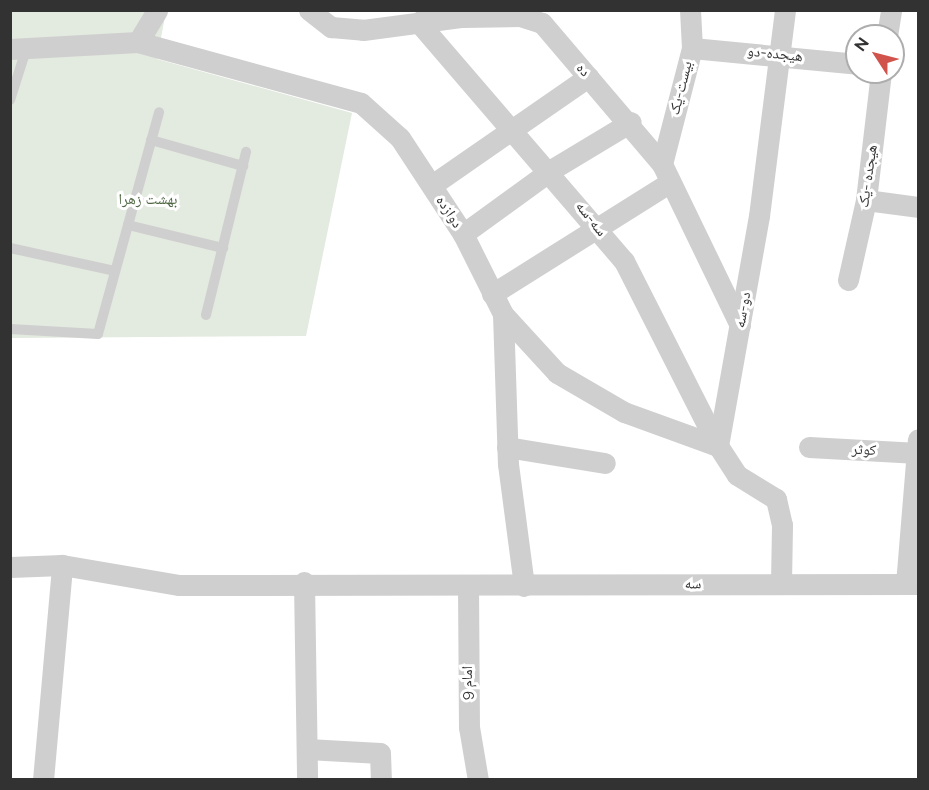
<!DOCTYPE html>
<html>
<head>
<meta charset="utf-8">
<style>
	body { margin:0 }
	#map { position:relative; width:929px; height:790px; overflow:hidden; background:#fff; font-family:Raleway,"Noto Naskh Arabic",sans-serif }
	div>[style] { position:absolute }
	.green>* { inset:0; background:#e3eadf }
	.lane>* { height:10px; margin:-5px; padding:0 5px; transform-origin:5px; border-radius:5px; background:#cfcfcf }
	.street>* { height:21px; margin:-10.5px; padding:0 10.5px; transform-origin:10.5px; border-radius:10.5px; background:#cfcfcf }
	span { translate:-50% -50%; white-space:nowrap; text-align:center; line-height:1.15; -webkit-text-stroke:6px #fff; paint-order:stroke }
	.street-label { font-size:15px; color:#323232 }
	.park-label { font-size:15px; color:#506944 }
	.frame { position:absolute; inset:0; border:12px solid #323232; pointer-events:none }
	.north { position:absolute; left:845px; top:24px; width:60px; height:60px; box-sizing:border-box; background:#fff; border:2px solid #adadad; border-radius:50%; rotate:306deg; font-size:16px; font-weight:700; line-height:24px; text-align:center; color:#323232 }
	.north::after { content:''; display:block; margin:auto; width:21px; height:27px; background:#d1544c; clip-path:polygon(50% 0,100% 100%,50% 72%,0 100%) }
</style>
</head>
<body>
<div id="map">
	<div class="green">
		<i style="clip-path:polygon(10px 11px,166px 11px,157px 59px,352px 113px,306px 336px,11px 338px)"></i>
	</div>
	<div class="lane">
		<i style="left:10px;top:100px;width:52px;rotate:-72.3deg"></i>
		<i style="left:151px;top:140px;width:96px;rotate:15.8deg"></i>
		<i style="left:128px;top:225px;width:98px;rotate:13.6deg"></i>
		<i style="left:10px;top:248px;width:107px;rotate:12.4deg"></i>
		<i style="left:206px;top:315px;width:168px;rotate:-76.2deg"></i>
		<i style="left:10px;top:329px;width:88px;rotate:3.3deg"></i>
		<i style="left:98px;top:334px;width:230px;rotate:-74.6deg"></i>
	</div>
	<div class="street">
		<i style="left:309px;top:10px;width:28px;rotate:38deg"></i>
		<i style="left:331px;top:27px;width:32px;rotate:5deg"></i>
		<i style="left:363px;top:30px;width:100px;rotate:-7.5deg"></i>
		<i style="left:462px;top:17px;width:58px;rotate:-1deg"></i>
		<i style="left:520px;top:16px;width:23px;rotate:18deg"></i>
		<i style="left:542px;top:23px;width:185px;rotate:49.6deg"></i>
		<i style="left:662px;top:164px;width:179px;rotate:64.2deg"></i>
		<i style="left:425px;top:16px;width:9px;rotate:122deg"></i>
		<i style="left:420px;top:24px;width:313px;rotate:49.3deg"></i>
		<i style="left:624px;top:261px;width:208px;rotate:63.1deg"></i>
		<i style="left:887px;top:36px;width:26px;rotate:-81deg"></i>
		<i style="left:138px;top:42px;width:231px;rotate:15.3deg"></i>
		<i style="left:361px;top:103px;width:52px;rotate:41.9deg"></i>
		<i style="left:400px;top:138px;width:115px;rotate:56.7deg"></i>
		<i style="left:463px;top:234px;width:89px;rotate:63.4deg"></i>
		<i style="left:503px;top:314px;width:80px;rotate:47.5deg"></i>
		<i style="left:557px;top:373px;width:78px;rotate:30.2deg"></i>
		<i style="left:624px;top:412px;width:100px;rotate:19.9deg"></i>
		<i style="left:692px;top:48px;width:166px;rotate:5.5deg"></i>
		<i style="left:10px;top:49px;width:128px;rotate:-3.1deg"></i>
		<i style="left:138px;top:42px;width:37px;rotate:-59deg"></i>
		<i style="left:662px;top:164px;width:120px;rotate:-75.5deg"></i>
		<i style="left:692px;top:48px;width:38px;rotate:-93deg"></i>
		<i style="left:432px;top:185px;width:190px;rotate:-34.7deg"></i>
		<i style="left:866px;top:200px;width:52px;rotate:7.7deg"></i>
		<i style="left:463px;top:234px;width:109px;rotate:-36deg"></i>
		<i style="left:551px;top:170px;width:93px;rotate:-31deg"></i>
		<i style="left:848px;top:280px;width:82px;rotate:-77.3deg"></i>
		<i style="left:866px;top:200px;width:129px;rotate:-83.3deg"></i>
		<i style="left:492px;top:294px;width:209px;rotate:-32.1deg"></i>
		<i style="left:503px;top:314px;width:150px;rotate:88.1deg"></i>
		<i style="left:508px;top:464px;width:123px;rotate:82.5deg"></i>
		<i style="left:507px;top:447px;width:99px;rotate:9.3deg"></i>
		<i style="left:809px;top:447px;width:109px;rotate:3.2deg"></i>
		<i style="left:10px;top:567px;width:52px;rotate:-2.2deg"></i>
		<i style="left:62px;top:565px;width:119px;rotate:9.7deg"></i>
		<i style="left:179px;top:585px;width:739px;rotate:-0.08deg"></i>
		<i style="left:304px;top:582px;width:198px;rotate:89.1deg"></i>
		<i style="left:781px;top:583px;width:58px;rotate:-89deg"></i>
		<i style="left:782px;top:525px;width:27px;rotate:-103deg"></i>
		<i style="left:776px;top:499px;width:46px;rotate:-148.4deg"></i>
		<i style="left:737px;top:475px;width:35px;rotate:-123deg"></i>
		<i style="left:718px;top:446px;width:234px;rotate:-79.9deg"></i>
		<i style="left:759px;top:216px;width:208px;rotate:-82.8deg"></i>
		<i style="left:906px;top:584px;width:145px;rotate:-85.3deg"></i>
		<i style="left:468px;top:586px;width:141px;rotate:89.6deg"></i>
		<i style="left:469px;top:727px;width:54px;rotate:80.4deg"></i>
		<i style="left:307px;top:749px;width:73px;rotate:3.1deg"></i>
		<i style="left:380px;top:753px;width:27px;rotate:88deg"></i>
		<i style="left:43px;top:780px;width:216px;rotate:-84.9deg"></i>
	</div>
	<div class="street-label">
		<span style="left:775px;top:54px;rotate:6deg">هیجده-دو</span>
		<span style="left:583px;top:70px;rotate:49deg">ده</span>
		<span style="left:681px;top:88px;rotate:-76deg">بیست-یک</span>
		<span style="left:868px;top:176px;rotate:-82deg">هیجده -یک</span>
		<span style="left:449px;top:212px;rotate:57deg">دوازده</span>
		<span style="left:591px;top:219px;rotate:51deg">سه-سه</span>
		<span style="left:743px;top:310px;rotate:-80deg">دو-سه</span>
		<span style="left:864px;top:450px;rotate:3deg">کوثر</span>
		<span style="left:693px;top:584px;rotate:-1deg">سه</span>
		<span style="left:468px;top:683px;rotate:-90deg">امام 9</span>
	</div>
	<div class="park-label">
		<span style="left:148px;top:200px">بهشت زهرا</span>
	</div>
	<div class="frame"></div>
	<div class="north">N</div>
</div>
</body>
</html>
